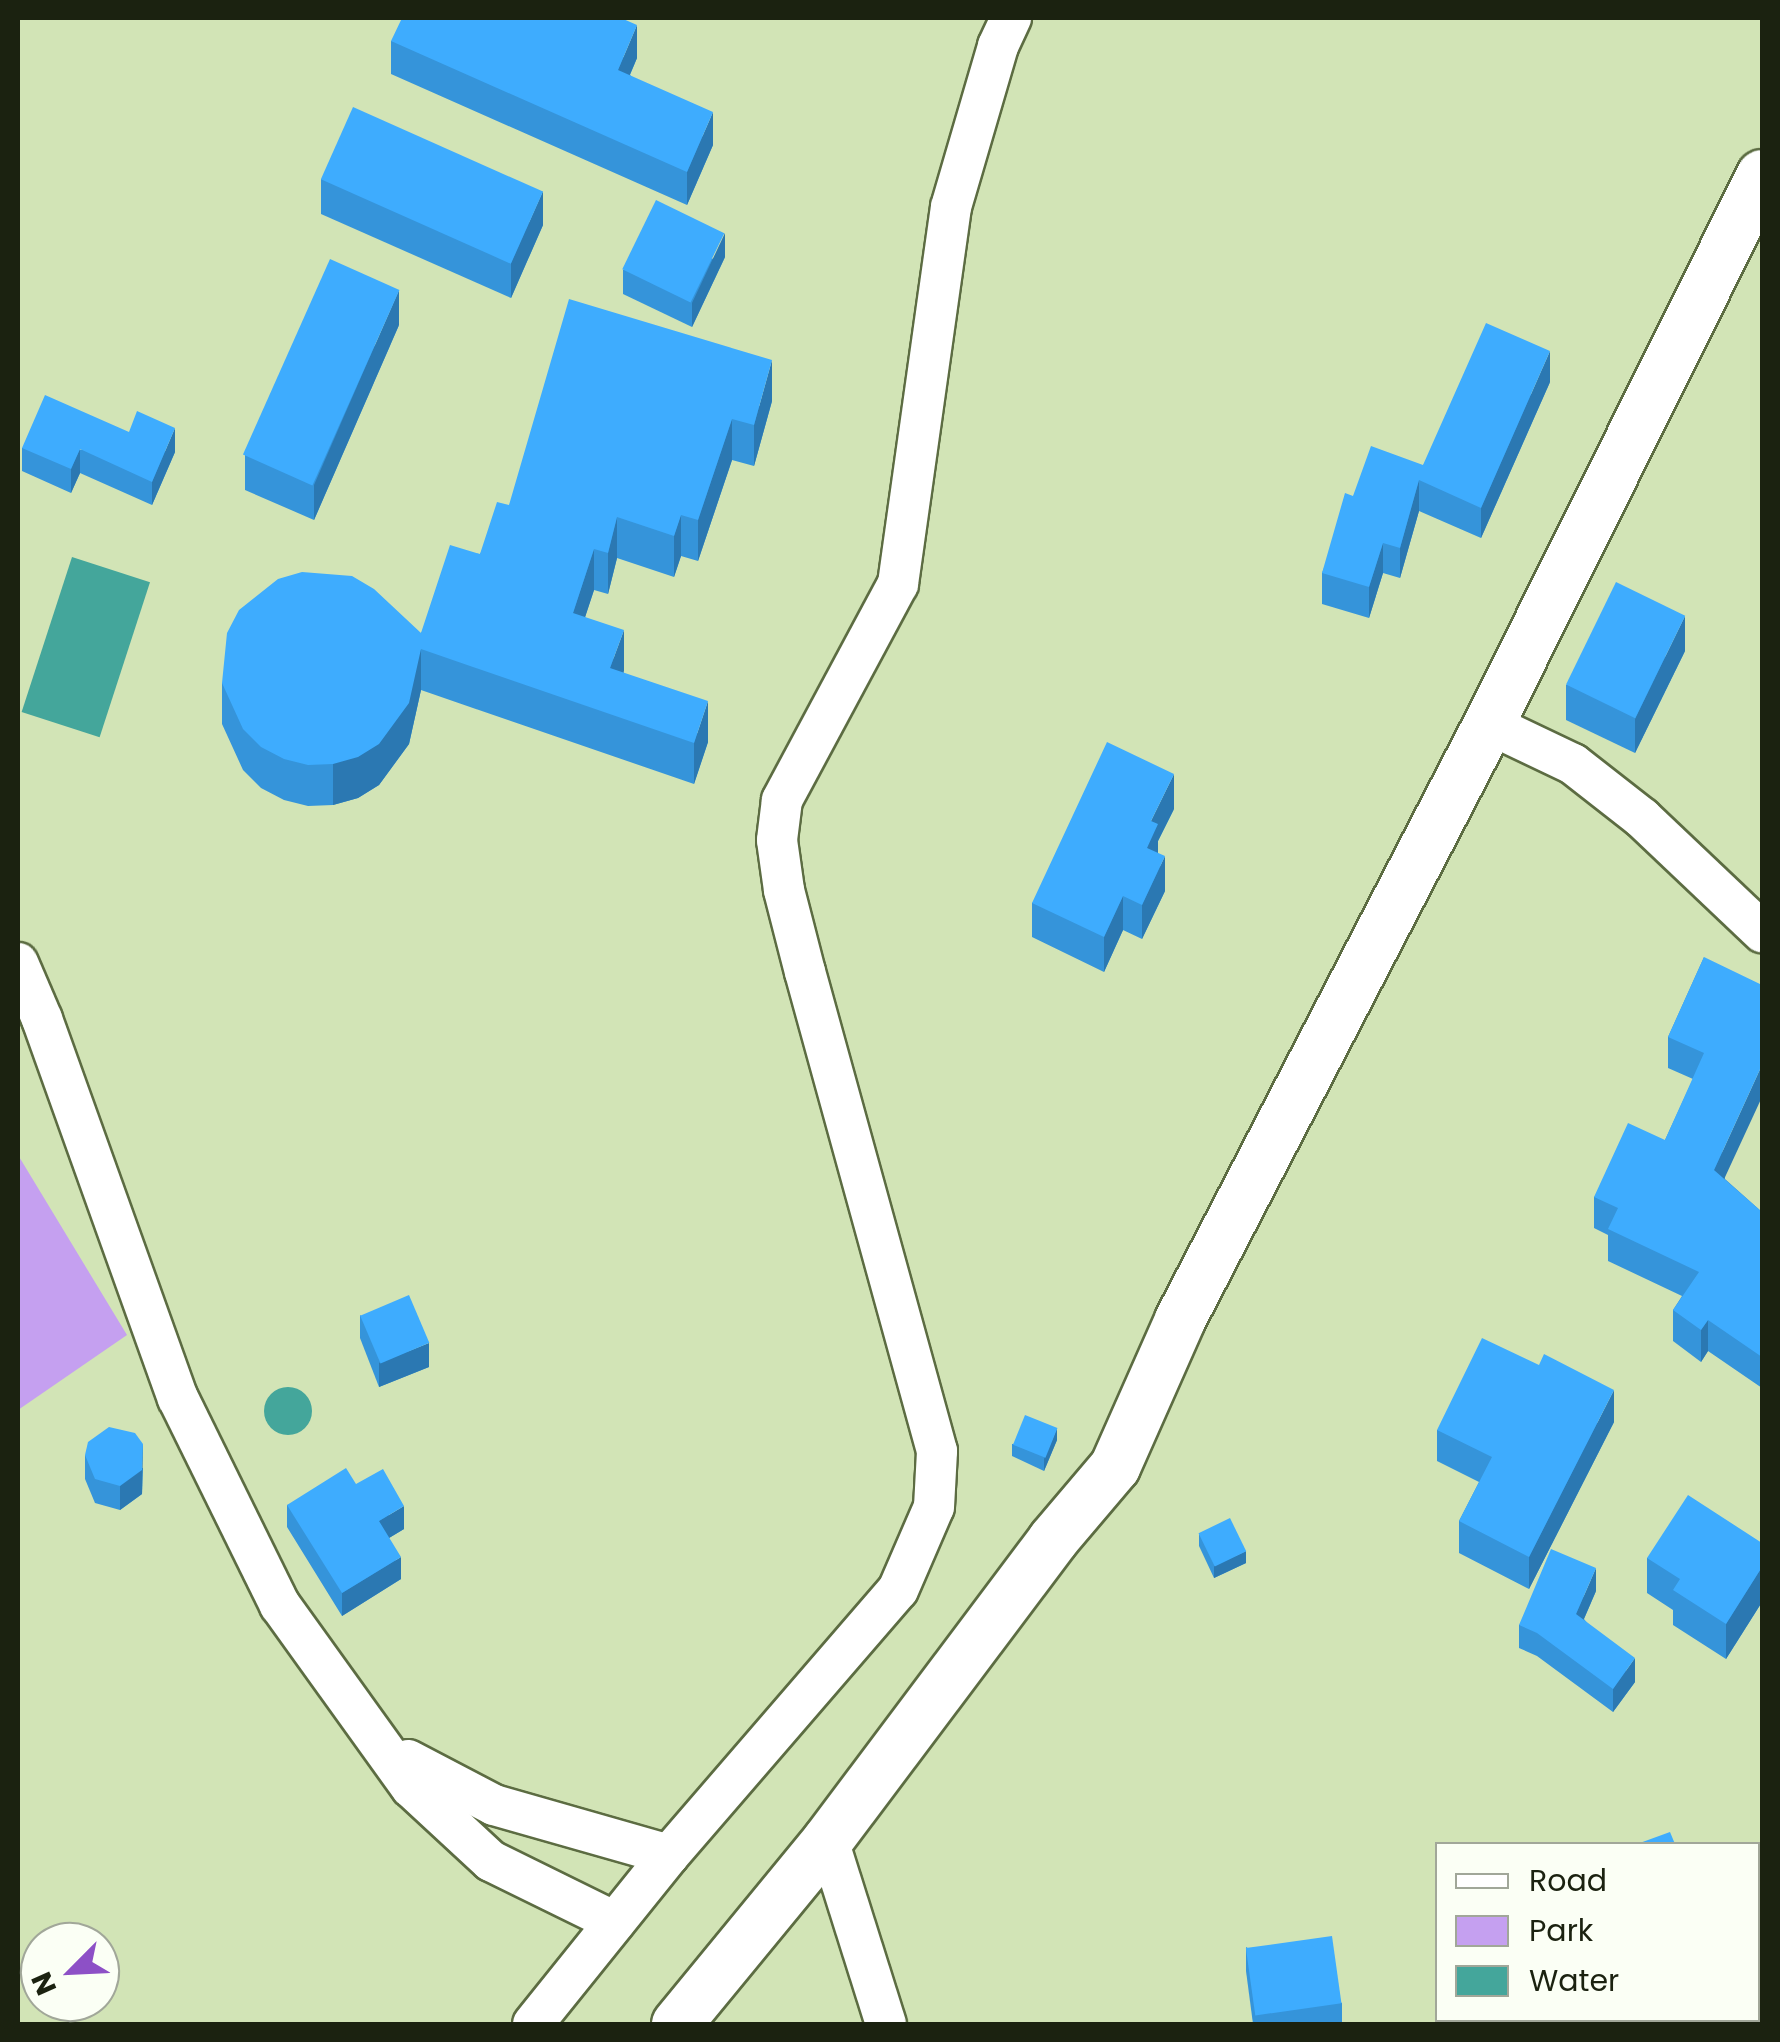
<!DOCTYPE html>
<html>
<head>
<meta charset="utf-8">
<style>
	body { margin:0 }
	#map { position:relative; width:1780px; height:2042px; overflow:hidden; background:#d2e4b6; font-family:Poppins,sans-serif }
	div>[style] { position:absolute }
	.green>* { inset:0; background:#c5a0f0 }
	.water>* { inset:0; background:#44a69b; transform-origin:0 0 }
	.round { border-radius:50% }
	.roads { filter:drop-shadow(2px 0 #5c6c42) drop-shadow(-2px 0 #5c6c42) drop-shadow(0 2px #5c6c42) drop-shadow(0 -2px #5c6c42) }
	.minor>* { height:40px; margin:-20px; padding:0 20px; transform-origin:20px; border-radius:20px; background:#fff }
	.tertiary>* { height:50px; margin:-25px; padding:0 25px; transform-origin:25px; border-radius:25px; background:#fff }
	.wall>* { inset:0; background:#3594da }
	.shaded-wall>* { inset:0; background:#2b78b2 }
	.building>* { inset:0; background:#3eacfe; transform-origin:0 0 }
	span { translate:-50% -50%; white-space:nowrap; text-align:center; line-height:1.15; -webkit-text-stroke:10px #fbfff5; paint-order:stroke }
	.frame { position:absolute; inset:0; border:20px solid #1b2210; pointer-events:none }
	.legend { position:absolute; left:1435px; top:1842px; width:325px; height:180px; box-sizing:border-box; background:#fbfff5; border:2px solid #a1a799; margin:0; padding:12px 18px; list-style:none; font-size:30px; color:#1b2210 }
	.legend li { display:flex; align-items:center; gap:20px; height:50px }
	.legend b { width:50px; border:2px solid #a1a799 }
	.north { position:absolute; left:20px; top:1922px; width:100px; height:100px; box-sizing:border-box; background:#fbfff5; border:2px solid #a1a799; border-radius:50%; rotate:246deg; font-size:28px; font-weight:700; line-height:40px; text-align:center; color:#1b2210 }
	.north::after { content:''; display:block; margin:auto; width:35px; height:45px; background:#8d50c6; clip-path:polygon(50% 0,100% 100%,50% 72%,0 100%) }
</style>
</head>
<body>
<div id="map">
	<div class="green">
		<i style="clip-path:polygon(18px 1155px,127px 1335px,18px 1410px)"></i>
	</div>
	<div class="water">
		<i style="left:72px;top:557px;width:82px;height:163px;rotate:18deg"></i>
		<i class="round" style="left:264px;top:1387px;width:48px;height:48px"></i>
	</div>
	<div class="roads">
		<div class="minor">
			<i style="left:1489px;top:724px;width:93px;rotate:25.5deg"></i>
			<i style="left:1573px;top:764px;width:88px;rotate:38deg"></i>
			<i style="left:1642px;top:818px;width:166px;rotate:43.5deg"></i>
			<i style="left:18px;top:963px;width:61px;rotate:66.8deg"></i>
			<i style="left:42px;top:1019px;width:403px;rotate:70.3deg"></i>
			<i style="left:178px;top:1398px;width:231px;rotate:63.8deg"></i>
			<i style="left:280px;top:1605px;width:224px;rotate:54.3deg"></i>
			<i style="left:411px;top:1787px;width:109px;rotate:42.8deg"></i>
			<i style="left:491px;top:1861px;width:138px;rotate:26.2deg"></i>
			<i style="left:408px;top:1760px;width:97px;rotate:27.6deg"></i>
			<i style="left:494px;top:1805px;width:182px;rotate:15.9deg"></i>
			<i style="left:828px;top:1840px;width:193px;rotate:72.5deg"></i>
			<i style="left:533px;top:2024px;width:217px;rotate:-51.2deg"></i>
			<i style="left:669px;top:1855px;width:350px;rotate:-49.2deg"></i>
			<i style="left:898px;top:1590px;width:90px;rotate:-66.6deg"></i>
			<i style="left:934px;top:1507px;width:56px;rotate:-86.9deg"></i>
			<i style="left:937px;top:1451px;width:497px;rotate:-105.4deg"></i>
			<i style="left:805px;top:972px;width:85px;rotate:-104.4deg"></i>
			<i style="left:784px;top:890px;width:50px;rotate:-98deg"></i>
			<i style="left:777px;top:840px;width:40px;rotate:-82.9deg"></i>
			<i style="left:782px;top:800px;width:245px;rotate:-61.8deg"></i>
			<i style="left:898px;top:584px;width:381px;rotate:-82deg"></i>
			<i style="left:951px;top:207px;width:168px;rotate:-73.7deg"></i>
			<i style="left:998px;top:46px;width:31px;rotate:-65deg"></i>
		</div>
		<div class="tertiary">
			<i style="left:677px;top:2024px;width:238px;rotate:-50.6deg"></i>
			<i style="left:828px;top:1840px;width:375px;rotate:-53.1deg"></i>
			<i style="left:1053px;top:1540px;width:96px;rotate:-49.7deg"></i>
			<i style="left:1115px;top:1467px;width:161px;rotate:-66.1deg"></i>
			<i style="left:1180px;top:1320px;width:671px;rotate:-62.6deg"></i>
			<i style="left:1489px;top:724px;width:613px;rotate:-63.56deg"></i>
		</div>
	</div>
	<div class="wall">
		<i style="clip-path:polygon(391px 41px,637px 58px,630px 75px,713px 145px,687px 205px,391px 74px)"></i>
		<i style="clip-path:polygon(321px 179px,543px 225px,511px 298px,321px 214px)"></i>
		<i style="clip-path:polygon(725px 257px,692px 327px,623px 294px,623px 270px)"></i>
		<i style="clip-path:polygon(399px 325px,314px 520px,245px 490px,245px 455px)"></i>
		<i style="clip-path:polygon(1550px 382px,1481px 538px,1419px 511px,1400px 578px,1383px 573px,1369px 618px,1322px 604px,1322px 573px,1353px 496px,1423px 465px)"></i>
		<i style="clip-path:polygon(772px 401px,754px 466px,732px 460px,698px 561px,681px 556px,674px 577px,617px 558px,608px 594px,594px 590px,585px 617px,623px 672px,708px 742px,694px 784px,421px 690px,409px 744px,379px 785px,358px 798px,333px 805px,308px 806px,284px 800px,261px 788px,243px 770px,222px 724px,222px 683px,421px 633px,480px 554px,509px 505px)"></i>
		<i style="clip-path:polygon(22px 448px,175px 452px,152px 505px,80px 473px,71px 493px,22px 471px)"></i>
		<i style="clip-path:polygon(1685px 651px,1635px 753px,1566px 720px,1566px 685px)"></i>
		<i style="clip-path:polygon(1174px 809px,1158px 841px,1158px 853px,1165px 891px,1142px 939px,1123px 930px,1104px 972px,1032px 937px,1032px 903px)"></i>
		<i style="clip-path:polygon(1704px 957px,1725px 1179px,1762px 1212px,1762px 1388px,1708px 1351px,1701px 1362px,1673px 1341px,1673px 1310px,1682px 1296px,1608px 1261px,1608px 1235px,1594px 1228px,1594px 1197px,1665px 1140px,1693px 1079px,1668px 1068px,1668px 1037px)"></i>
		<i style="clip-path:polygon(360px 1315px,429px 1367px,379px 1387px,360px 1338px)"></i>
		<i style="clip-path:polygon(1614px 1422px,1529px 1589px,1459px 1553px,1459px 1521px,1479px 1482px,1437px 1461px,1437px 1430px)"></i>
		<i style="clip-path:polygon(1057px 1440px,1044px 1471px,1012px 1456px,1012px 1444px)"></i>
		<i style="clip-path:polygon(85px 1455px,143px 1468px,142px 1494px,120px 1510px,95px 1503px,85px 1479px)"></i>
		<i style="clip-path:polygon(356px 1484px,404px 1529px,389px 1538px,401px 1579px,342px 1616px,287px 1527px,287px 1505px)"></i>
		<i style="clip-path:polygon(1199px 1534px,1246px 1563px,1214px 1578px,1199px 1546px)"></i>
		<i style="clip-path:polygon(1762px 1543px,1762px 1602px,1726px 1659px,1673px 1625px,1673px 1610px,1647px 1593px,1647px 1558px)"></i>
		<i style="clip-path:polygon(1596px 1591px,1584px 1619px,1635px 1682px,1613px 1712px,1537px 1656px,1519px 1648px,1519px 1625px)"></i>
		<i style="clip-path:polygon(1246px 1947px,1342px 2003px,1342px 2024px,1253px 2024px,1246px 1971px)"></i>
	</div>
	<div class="shaded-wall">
		<i style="clip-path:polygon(637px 25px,637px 58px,618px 102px,618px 70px)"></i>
		<i style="clip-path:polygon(713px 112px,713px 145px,687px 205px,687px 172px)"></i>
		<i style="clip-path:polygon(543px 191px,543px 225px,511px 298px,511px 263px)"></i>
		<i style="clip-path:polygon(725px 233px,725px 257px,692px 327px,692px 303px)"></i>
		<i style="clip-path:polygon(399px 290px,399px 325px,314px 520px,314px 485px)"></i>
		<i style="clip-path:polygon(1550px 351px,1550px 382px,1481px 538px,1481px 508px)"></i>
		<i style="clip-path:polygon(772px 360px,772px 401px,754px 466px,754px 425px)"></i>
		<i style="clip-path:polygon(732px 419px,732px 460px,698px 561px,698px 520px)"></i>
		<i style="clip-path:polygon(175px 428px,175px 452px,152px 505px,152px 482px)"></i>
		<i style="clip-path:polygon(80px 449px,80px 473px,71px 493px,71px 469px)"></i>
		<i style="clip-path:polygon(1419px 480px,1419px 511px,1400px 578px,1400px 548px)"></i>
		<i style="clip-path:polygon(681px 515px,681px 556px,674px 577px,674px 536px)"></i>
		<i style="clip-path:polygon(617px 517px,617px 558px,608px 594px,608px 553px)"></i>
		<i style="clip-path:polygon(1383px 543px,1383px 573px,1369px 618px,1369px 587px)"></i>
		<i style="clip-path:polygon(594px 549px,594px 590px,573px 654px,573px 613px)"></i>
		<i style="clip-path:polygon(1685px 616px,1685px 651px,1635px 753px,1635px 719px)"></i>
		<i style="clip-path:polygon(624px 630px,624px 671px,610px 709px,610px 668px)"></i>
		<i style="clip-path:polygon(421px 649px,421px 690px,409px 744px,379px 785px,358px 798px,333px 805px,333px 764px)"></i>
		<i style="clip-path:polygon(708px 701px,708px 742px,694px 784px,694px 743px)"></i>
		<i style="clip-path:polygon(1174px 774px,1174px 809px,1158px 841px,1158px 859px,1147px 848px,1151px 821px)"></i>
		<i style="clip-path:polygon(1165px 856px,1165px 891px,1142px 939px,1142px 905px)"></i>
		<i style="clip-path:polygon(1123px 896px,1123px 930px,1104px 972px,1104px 937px)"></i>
		<i style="clip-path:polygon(1762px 1065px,1762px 1097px,1714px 1201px,1714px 1170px)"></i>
		<i style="clip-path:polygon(1708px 1320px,1708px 1351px,1701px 1362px,1701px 1330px)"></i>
		<i style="clip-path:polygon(429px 1343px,429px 1367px,379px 1387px,379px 1363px)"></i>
		<i style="clip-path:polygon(1614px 1390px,1614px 1422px,1529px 1589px,1529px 1557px)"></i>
		<i style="clip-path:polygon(1057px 1428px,1057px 1440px,1044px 1471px,1044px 1459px)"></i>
		<i style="clip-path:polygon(143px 1444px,142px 1494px,120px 1510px,120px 1486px)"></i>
		<i style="clip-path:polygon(404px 1506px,404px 1529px,379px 1544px,379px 1521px)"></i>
		<i style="clip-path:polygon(1246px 1551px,1246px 1563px,1214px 1578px,1214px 1566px)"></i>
		<i style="clip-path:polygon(401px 1557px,401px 1579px,342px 1616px,342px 1593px)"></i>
		<i style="clip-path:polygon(1762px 1567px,1762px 1602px,1726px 1659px,1726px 1624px)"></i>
		<i style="clip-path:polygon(1596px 1568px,1596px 1591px,1576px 1637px,1576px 1614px)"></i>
		<i style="clip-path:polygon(1635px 1658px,1635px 1682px,1613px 1712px,1613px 1689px)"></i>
	</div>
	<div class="building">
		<i style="clip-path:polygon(402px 18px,621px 18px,637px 25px,618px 70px,713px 112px,687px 172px,391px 41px)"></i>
		<i style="left:353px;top:107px;width:208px;height:79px;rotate:24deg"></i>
		<i style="left:656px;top:200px;width:76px;height:77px;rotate:26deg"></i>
		<i style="left:330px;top:259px;width:76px;height:214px;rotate:24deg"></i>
		<i style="clip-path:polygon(569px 299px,772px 360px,754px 425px,732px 419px,698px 520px,681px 515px,674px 536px,617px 517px,608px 553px,594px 549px,573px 613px,624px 630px,610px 668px,708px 701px,694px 743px,421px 649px,409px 703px,379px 744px,358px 757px,333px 764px,308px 765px,284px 759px,261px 747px,243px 729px,222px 683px,227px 633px,239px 610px,278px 579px,302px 572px,352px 576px,374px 589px,421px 633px,450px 545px,480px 554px,497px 502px,509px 505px)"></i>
		<i style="clip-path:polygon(1486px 323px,1550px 351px,1481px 508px,1419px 480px,1400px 548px,1383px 543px,1369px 587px,1322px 573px,1345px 493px,1353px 496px,1371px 446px,1423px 465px)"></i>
		<i style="clip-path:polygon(45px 395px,129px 432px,137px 411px,175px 428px,152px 482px,80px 449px,71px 469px,22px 448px)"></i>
		<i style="left:1616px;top:582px;width:77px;height:114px;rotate:26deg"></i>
		<i style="clip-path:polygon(1107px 742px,1174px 774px,1151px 821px,1158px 824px,1147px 848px,1165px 856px,1142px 905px,1123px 896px,1104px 937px,1032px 903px)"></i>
		<i style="clip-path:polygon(1704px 957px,1762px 985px,1762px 1065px,1714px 1170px,1762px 1212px,1762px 1357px,1708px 1320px,1701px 1330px,1673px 1310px,1699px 1272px,1608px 1229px,1618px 1208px,1594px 1197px,1628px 1123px,1665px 1140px,1704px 1053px,1668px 1037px)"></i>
		<i style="left:409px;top:1295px;width:52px;height:53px;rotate:67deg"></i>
		<i style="clip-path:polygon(1482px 1338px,1539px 1365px,1544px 1354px,1614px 1390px,1529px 1557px,1459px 1521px,1492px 1457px,1437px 1430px)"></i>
		<i style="left:1025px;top:1415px;width:35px;height:32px;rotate:22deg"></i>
		<i style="clip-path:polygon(109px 1427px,135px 1433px,143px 1444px,142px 1470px,120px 1486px,95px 1479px,85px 1455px,88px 1442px)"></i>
		<i style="clip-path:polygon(346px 1468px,356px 1484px,383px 1469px,404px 1506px,379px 1521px,401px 1557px,342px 1593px,287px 1505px)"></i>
		<i style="clip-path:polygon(1688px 1495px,1762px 1543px,1762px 1567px,1726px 1624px,1673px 1590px,1680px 1579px,1647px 1558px)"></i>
		<i style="left:1230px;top:1518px;width:37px;height:35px;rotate:64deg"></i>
		<i style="clip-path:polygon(1551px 1549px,1596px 1568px,1576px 1614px,1635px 1658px,1613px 1689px,1537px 1633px,1519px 1625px)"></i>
		<i style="clip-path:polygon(1670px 1832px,1675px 1844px,1637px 1844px)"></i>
		<i style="left:1332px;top:1936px;width:68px;height:87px;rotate:82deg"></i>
	</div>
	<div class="frame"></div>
	<ul class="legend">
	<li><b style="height:12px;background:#fff"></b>Road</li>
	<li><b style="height:28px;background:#c5a0f0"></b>Park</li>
	<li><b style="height:28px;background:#44a69b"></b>Water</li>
	</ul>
	<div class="north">N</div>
</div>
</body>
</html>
